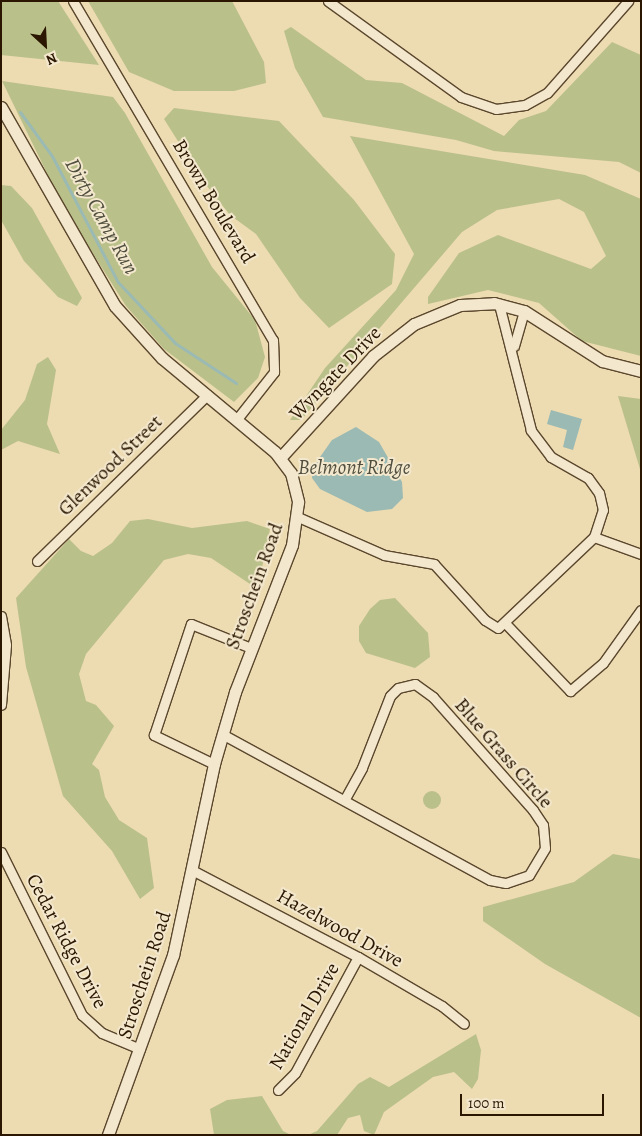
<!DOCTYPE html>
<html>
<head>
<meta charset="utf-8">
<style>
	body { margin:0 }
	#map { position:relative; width:642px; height:1136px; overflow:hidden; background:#eddbb2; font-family:Alegreya,serif }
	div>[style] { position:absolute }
	.green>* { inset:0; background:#bac08a }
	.round { border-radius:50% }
	.water>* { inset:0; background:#9abab3 }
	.stream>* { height:3px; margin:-1.5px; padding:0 1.5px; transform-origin:1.5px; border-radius:1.5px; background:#9abab3 }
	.roads { filter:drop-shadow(1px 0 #5b472d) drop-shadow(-1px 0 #5b472d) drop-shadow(0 1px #5b472d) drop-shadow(0 -1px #5b472d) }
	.minor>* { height:9px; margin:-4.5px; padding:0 4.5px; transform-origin:4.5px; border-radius:4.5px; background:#f3e8cd }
	.tertiary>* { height:11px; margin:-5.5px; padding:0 5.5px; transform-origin:5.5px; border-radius:5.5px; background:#f3e8cd }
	span { translate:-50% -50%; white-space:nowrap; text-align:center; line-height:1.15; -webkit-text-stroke:4px #f3e8cd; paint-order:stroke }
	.street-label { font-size:20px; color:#2a1601 }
	.water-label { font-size:21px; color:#514f3f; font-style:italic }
	.frame { position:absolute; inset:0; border:2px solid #2a1601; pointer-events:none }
	.north { position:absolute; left:20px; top:20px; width:50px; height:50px; -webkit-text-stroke:4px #f3e8cd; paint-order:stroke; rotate:155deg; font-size:14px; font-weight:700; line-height:20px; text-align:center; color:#2a1601 }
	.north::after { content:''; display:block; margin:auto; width:18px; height:22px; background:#2a1601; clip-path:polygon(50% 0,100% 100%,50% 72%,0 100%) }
	.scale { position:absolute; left:460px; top:1094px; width:144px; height:22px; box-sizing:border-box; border:2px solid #2a1601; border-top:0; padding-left:6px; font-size:15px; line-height:18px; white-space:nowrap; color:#2a1601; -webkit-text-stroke:4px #f3e8cd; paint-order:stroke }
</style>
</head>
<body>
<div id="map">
	<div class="green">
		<i style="clip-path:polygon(1px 1px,58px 1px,99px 65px,1px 55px)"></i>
		<i style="clip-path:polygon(88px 1px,232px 1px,264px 62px,266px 83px,234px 91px,174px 91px,129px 72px)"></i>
		<i style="clip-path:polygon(291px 27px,366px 80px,402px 83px,504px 136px,519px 120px,546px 111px,612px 42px,641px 55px,641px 173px,619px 162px,494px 151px,456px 140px,323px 117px,295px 68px,284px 31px)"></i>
		<i style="clip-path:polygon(2px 81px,113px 97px,125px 113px,212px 267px,255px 320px,265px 357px,258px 378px,234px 402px,164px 349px,126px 306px,63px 206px)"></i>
		<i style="clip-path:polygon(174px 108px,279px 121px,354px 200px,395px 254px,392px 284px,329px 328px,300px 298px,256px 234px,230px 215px,203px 181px,164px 119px)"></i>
		<i style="clip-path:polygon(350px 136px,585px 175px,641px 199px,641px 356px,582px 341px,539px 303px,488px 290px,428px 304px,428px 297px,459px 253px,498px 235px,591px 269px,606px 256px,584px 212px,559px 199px,497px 210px,462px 232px,301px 420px,290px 420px,325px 368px,396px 290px,414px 254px)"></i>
		<i style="clip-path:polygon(1px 185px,11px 186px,32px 208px,82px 298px,77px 306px,58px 297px,24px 261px,1px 220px)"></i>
		<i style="clip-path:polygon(48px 357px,56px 370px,47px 424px,60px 454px,18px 441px,1px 450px,1px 430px,25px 400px,37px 364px)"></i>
		<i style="clip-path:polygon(618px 396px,641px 399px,641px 470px,640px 469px)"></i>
		<i style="clip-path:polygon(148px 519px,192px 528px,247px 521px,270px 529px,260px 577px,250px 584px,211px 558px,188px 554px,164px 560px,86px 654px,79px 674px,86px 701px,96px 705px,114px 726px,92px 764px,99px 770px,105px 797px,119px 820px,147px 838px,154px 888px,140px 899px,112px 851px,63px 796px,26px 667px,16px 598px,69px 539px,81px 551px,93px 556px,112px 543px,130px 521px)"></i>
		<i style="clip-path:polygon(395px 598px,428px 633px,430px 657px,415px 668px,366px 653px,359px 641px,359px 626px,370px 609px,380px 600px)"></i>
		<i class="round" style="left:423px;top:791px;width:18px;height:18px"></i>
		<i style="clip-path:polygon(613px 854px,641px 859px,641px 1018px,545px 964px,483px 921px,483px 907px,574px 882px)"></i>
		<i style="clip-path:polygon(476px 1034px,481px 1050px,478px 1079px,472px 1089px,454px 1072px,433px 1077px,384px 1112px,374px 1135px,364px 1131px,360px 1115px,348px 1118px,337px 1135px,308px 1135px,317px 1131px,358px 1084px,370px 1077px,389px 1087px)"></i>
		<i style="clip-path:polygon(262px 1096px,283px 1131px,291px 1135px,214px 1135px,210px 1109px,227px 1100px)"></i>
	</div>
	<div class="water">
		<i style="clip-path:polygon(551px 410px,582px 419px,573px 450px,563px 447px,567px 430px,547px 424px)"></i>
		<i style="clip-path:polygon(356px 427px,379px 442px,402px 482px,403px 498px,392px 509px,367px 512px,320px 489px,312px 478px,313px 467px,332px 440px)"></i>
	</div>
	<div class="stream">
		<i style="left:20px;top:112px;width:54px;rotate:54deg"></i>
		<i style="left:52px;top:156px;width:142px;rotate:62.4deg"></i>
		<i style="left:118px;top:282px;width:83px;rotate:46.9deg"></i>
		<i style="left:175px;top:343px;width:73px;rotate:33.3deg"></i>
	</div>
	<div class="roads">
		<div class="minor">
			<i style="left:73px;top:1px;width:394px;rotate:59.5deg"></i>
			<i style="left:273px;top:340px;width:32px;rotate:88deg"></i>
			<i style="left:274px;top:372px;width:60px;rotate:128.2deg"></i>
			<i style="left:328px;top:1px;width:164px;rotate:35.8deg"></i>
			<i style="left:461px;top:97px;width:37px;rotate:19deg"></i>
			<i style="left:496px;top:109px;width:29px;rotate:-8deg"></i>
			<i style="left:525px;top:105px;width:25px;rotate:-29deg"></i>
			<i style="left:547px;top:93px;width:123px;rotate:-48.6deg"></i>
			<i style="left:514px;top:346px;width:36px;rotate:-74deg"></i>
			<i style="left:298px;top:517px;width:94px;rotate:23.8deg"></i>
			<i style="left:384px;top:555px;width:51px;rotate:10.2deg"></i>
			<i style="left:434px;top:564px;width:76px;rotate:47.7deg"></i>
			<i style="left:485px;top:620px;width:15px;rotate:32deg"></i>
			<i style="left:498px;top:628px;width:132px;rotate:-43.5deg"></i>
			<i style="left:594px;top:537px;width:28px;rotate:-72deg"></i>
			<i style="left:603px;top:510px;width:17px;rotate:-103deg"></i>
			<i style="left:599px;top:493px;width:19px;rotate:-126deg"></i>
			<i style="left:588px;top:478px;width:43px;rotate:-150.4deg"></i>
			<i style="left:551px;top:457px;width:34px;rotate:-127deg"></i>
			<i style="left:531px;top:430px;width:130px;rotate:-104.3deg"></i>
			<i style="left:594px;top:537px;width:50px;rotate:19.9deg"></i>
			<i style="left:37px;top:561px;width:238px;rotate:-44.3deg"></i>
			<i style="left:1px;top:616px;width:29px;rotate:80deg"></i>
			<i style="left:6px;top:645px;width:60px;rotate:94.8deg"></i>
			<i style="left:506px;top:624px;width:93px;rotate:46.3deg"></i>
			<i style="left:570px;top:691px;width:43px;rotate:-40.3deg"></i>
			<i style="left:603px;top:663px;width:65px;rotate:-54.4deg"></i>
			<i style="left:222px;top:734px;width:305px;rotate:28.6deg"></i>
			<i style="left:490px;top:880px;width:16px;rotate:11deg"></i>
			<i style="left:506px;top:883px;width:24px;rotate:-19deg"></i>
			<i style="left:529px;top:875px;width:31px;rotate:-59deg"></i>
			<i style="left:545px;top:848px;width:23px;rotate:-95deg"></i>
			<i style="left:543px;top:825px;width:18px;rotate:-124deg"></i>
			<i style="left:533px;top:810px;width:151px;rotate:-131.5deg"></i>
			<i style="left:433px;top:697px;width:22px;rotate:-144deg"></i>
			<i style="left:415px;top:684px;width:17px;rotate:167deg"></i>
			<i style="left:398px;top:688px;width:11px;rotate:135deg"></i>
			<i style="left:390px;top:696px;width:77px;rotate:111.3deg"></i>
			<i style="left:362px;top:768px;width:35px;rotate:119deg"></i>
			<i style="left:214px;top:764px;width:67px;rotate:-154.2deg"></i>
			<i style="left:154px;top:735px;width:117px;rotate:-71.6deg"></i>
			<i style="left:191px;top:624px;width:65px;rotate:21.8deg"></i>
			<i style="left:1px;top:852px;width:182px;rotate:63.6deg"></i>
			<i style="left:82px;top:1015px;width:27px;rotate:42deg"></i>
			<i style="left:102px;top:1033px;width:41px;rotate:22.8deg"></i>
			<i style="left:194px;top:871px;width:185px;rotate:27.7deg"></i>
			<i style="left:358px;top:957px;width:97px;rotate:30.3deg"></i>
			<i style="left:442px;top:1006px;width:28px;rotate:39deg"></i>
			<i style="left:278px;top:1090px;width:24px;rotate:-45deg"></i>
			<i style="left:295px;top:1073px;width:132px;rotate:-61.5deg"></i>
		</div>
		<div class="tertiary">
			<i style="left:1px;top:107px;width:229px;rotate:60.2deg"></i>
			<i style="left:115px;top:306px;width:70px;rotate:47.9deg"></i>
			<i style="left:162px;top:358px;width:147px;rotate:39.8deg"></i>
			<i style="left:275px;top:452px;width:26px;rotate:53deg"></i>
			<i style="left:291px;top:473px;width:30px;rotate:76deg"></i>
			<i style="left:298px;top:502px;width:43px;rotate:97.9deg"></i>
			<i style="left:292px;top:545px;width:158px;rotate:111.2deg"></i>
			<i style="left:235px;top:692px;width:75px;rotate:106.3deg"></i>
			<i style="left:214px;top:764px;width:195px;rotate:102.1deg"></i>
			<i style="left:173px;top:955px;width:191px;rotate:109.9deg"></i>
			<i style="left:280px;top:458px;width:138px;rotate:-47.6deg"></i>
			<i style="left:373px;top:356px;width:52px;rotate:-38deg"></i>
			<i style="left:414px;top:324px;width:50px;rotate:-22.4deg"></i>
			<i style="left:460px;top:305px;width:34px;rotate:-3deg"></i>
			<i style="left:494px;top:303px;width:31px;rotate:15deg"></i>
			<i style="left:524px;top:311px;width:93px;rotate:32.7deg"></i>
			<i style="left:602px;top:361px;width:40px;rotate:14.4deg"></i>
		</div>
	</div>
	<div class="street-label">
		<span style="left:214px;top:201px;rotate:59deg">Brown Boulevard</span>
		<span style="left:335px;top:373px;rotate:-46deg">Wyngate Drive</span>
		<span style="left:110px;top:465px;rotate:-44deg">Glenwood Street</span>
		<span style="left:254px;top:586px;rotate:-70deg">Stroschein Road</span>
		<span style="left:504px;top:753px;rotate:49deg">Blue Grass Circle</span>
		<span style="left:340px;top:928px;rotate:29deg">Hazelwood Drive</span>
		<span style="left:67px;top:941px;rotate:62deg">Cedar Ridge Drive</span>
		<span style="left:144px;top:975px;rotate:-72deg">Stroschein Road</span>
		<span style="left:304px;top:1016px;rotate:-60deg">National Drive</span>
	</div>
	<div class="water-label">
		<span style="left:102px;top:216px;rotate:61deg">Dirty Camp Run</span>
		<span style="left:354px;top:467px">Belmont Ridge</span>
	</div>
	<div class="frame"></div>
	<div class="north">N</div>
	<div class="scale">100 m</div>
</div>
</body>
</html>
